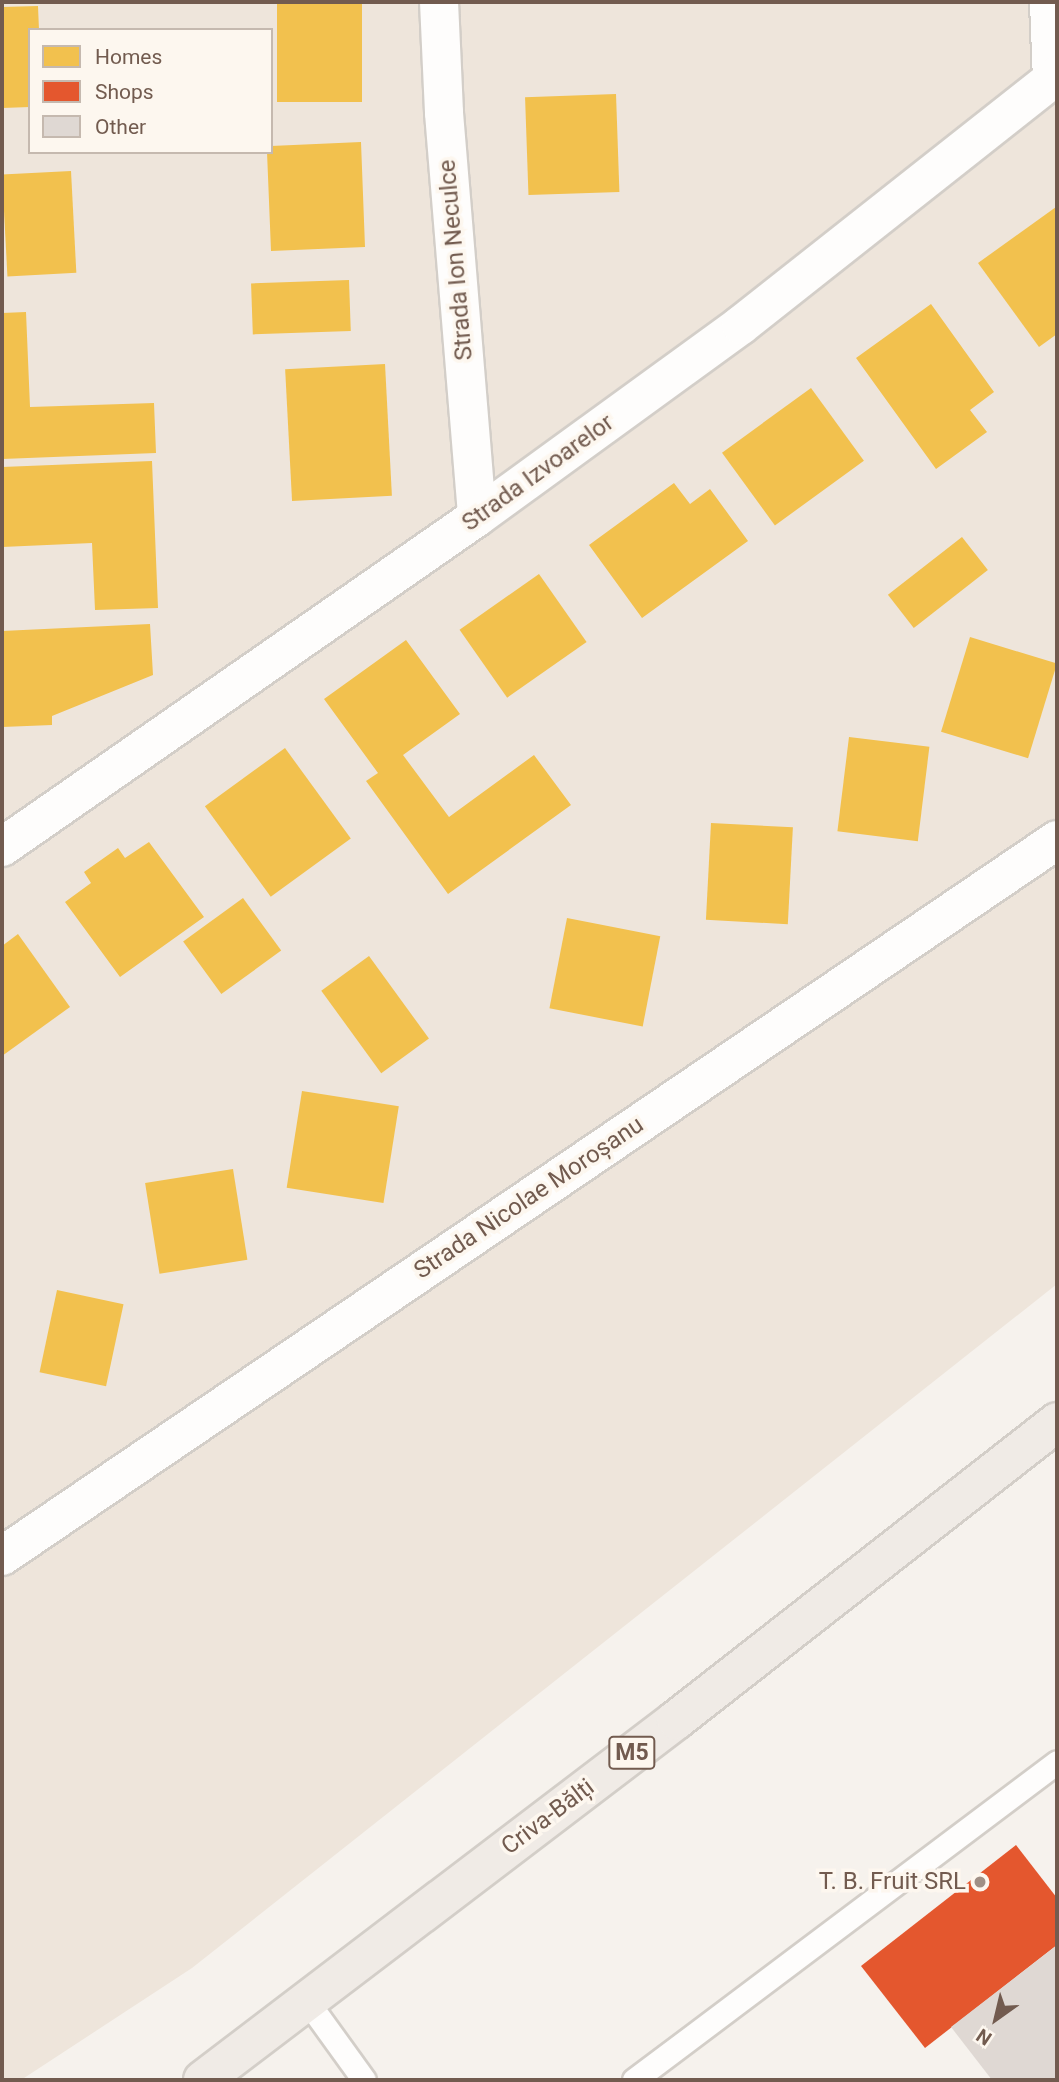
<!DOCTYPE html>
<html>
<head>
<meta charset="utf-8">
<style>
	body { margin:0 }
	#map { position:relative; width:1059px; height:2082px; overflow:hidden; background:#f6f2ed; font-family:Roboto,sans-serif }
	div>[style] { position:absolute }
	.residential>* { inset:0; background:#eee5db }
	.homes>* { inset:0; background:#f2c14e; transform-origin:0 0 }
	.shops>* { inset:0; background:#e4572e }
	.building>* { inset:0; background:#dfd8d3 }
	.roads { filter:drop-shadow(2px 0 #d3cec8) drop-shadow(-2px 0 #d3cec8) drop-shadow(0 2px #d3cec8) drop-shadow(0 -2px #d3cec8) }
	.service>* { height:23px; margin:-11.5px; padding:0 11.5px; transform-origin:11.5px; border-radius:11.5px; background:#fefdfc }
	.minor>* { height:38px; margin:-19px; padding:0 19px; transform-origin:19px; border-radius:19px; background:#fefdfc }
	.trunk>* { height:38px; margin:-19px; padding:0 19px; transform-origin:19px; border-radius:19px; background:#f0ebe6 }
	.dots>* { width:19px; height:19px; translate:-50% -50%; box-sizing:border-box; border:4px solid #fdf7ef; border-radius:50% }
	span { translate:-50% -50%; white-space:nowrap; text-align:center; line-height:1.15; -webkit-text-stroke:7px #fdf7ef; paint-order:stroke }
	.shield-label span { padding:2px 5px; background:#fdf7ef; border:2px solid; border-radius:5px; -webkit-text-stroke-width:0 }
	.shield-label { font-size:23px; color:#725b4f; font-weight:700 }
	.street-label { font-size:24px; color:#725b4f }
	.poi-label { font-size:24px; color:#725b4f }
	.right { translate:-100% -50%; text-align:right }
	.frame { position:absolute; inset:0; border:4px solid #725b4f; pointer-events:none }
	.legend { position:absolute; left:28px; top:28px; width:245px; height:126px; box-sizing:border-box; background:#fdf7ef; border:2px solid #c5b9af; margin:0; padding:9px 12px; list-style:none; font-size:21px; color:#725b4f }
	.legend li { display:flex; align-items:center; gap:14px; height:35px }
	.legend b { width:35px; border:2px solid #c5b9af }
	.north { position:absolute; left:961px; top:1984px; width:70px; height:70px; -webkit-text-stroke:5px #fdf7ef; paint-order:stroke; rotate:214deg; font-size:19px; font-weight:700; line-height:28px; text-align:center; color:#725b4f }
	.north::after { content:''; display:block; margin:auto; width:24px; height:32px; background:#725b4f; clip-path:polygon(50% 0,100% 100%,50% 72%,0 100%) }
</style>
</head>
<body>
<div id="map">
	<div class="residential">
		<i style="clip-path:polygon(evenodd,2px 2px,1057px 2px,1057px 1284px,192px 1968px,21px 2080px,2px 2080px,2px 2px,30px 30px,271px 30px,271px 152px,30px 152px,30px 30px)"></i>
	</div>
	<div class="homes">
		<i style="left:277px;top:2px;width:85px;height:100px"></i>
		<i style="clip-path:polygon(38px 6px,39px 30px,30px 30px,30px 107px,2px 108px,2px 7px)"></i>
		<i style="left:616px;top:94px;width:98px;height:91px;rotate:88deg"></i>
		<i style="clip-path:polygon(361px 142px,365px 247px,271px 251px,267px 152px,271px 152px,271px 146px)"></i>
		<i style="left:71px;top:171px;width:102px;height:69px;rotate:87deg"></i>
		<i style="clip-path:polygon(1056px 207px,1057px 334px,1039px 347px,978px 263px)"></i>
		<i style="left:349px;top:280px;width:51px;height:98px;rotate:88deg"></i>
		<i style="clip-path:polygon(931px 304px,994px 392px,970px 410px,987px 432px,936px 469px,856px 358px)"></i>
		<i style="clip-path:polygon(26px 312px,30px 407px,154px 403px,156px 453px,2px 459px,2px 313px)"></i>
		<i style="left:385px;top:364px;width:132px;height:100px;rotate:87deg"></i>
		<i style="left:811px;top:388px;width:90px;height:110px;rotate:54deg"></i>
		<i style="clip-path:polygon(152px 461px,158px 608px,95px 610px,92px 543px,2px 547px,2px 467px)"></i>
		<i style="clip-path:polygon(674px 483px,690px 504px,710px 489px,748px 541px,642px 618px,589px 545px)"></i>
		<i style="left:962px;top:537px;width:42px;height:94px;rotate:52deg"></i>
		<i style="left:539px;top:574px;width:83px;height:97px;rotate:55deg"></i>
		<i style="clip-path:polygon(150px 624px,153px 675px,52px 716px,52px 725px,2px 727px,2px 631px)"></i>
		<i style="left:970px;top:637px;width:91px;height:99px;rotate:17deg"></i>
		<i style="clip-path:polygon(406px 640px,460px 714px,403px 755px,449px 817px,534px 755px,571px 805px,448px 894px,366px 781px,378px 773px,324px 699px)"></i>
		<i style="left:849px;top:737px;width:81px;height:95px;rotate:7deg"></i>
		<i style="left:285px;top:748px;width:112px;height:99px;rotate:54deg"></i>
		<i style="left:711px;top:823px;width:82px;height:97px;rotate:3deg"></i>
		<i style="clip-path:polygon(149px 842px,204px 917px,120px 977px,65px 902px,91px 883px,84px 872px,118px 848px,125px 858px)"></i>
		<i style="left:243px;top:898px;width:65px;height:74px;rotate:54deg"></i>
		<i style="left:567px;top:918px;width:95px;height:92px;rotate:11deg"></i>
		<i style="clip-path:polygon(18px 934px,70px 1007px,2px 1056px,2px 946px)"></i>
		<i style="left:369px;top:956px;width:102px;height:59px;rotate:54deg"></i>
		<i style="left:302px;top:1091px;width:98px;height:98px;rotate:9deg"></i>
		<i style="left:233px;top:1169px;width:92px;height:89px;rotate:81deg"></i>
		<i style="left:57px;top:1290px;width:68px;height:84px;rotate:12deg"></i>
	</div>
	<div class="shops">
		<i style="clip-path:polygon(1016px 1845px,1057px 1898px,1057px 1945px,925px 2048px,861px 1966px)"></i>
	</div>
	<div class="building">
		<i style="clip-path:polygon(1057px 1945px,1057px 2080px,992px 2080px,951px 2027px)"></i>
	</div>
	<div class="roads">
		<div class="service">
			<i style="left:307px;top:2001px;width:97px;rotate:54.2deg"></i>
			<i style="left:634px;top:2080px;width:529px;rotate:-36.93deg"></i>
		</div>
		<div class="minor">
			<i style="left:439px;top:2px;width:111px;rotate:87.4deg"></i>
			<i style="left:444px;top:113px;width:405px;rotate:85.3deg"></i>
			<i style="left:1049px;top:2px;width:77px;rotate:87.8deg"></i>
			<i style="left:2px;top:847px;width:578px;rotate:-34.79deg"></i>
			<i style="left:477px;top:517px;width:326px;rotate:-36deg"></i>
			<i style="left:741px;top:325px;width:403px;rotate:-38.3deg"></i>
			<i style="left:2px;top:1556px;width:1275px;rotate:-34.16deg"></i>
		</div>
		<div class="trunk">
			<i style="left:203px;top:2080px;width:594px;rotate:-37.27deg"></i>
			<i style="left:676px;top:1720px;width:484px;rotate:-38deg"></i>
		</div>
	</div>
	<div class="dots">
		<i style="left:980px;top:1882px;background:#a09086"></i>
	</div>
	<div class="shield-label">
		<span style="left:632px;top:1753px">M5</span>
	</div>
	<div class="street-label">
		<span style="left:456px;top:260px;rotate:-95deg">Strada Ion Neculce</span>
		<span style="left:538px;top:473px;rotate:-36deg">Strada Izvoarelor</span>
		<span style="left:529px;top:1198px;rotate:-34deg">Strada Nicolae Moroșanu</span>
		<span style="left:548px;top:1817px;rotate:-37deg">Criva-Bălți</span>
	</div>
	<div class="poi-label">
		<span class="right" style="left:966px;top:1882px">T. B. Fruit SRL</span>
	</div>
	<div class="frame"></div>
	<ul class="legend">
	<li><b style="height:19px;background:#f2c14e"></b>Homes</li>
	<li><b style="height:19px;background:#e4572e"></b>Shops</li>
	<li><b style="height:19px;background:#dfd8d3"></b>Other</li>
	</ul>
	<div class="north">N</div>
</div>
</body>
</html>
